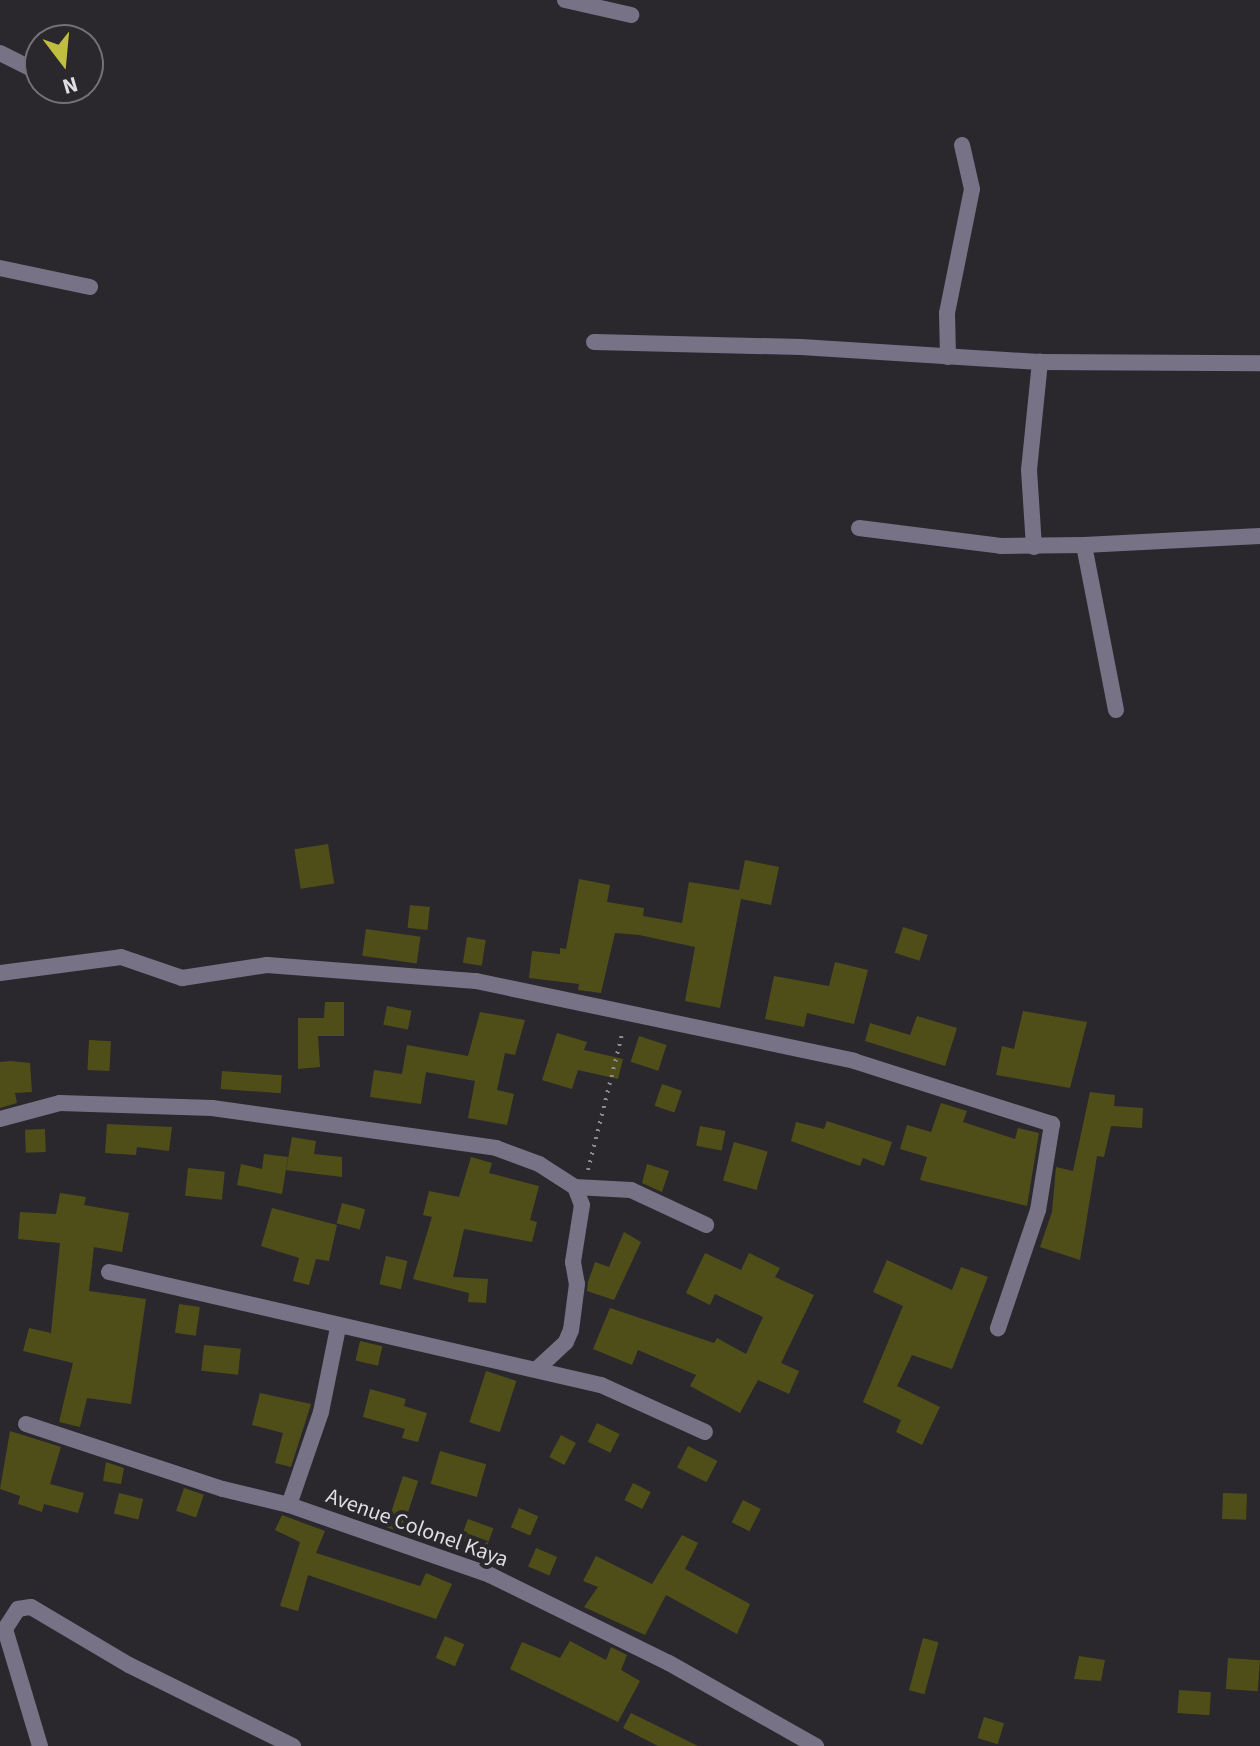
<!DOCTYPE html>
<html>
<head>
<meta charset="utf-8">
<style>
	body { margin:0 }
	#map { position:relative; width:1260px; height:1746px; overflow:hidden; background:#2a282d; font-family:"Source Sans 3",sans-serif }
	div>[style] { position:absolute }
	.building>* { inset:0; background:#4f4e19; transform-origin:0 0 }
	.path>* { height:4px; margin-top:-2px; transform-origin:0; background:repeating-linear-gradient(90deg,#8c8b8f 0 2px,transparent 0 8px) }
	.minor>* { height:16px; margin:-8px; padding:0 8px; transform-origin:8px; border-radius:8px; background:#787287 }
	span { translate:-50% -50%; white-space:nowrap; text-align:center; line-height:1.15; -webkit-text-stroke:8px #2a282d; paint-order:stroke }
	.street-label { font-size:22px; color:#dfdee1 }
	.north { position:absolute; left:24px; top:24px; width:80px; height:80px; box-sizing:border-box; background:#2a282d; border:2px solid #727175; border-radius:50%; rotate:164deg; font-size:22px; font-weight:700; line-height:32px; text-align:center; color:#dfdee1 }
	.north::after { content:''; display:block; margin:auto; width:28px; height:36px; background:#c0be40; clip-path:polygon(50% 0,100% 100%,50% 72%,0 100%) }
</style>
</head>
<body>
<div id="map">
	<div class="building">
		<i style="left:328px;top:844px;width:40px;height:34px;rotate:81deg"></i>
		<i style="clip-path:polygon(745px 860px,779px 867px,771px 905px,741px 899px,720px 1008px,685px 1001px,695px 947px,639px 935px,615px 933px,601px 993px,578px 990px,579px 984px,529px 978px,532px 951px,560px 954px,560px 948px,566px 949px,579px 879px,610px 885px,607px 902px,644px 908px,643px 916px,682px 923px,689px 882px,739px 890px)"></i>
		<i style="left:410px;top:905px;width:20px;height:23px;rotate:6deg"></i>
		<i style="left:903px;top:927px;width:26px;height:27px;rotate:18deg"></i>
		<i style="left:366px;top:929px;width:55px;height:27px;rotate:8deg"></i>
		<i style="left:467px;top:937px;width:19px;height:26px;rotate:9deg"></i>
		<i style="clip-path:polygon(835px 962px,868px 970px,854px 1024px,807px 1013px,804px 1027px,765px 1019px,774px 976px,829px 986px)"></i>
		<i style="clip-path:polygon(325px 1002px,344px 1002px,344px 1036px,318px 1036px,320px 1067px,298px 1069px,298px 1018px,324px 1018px)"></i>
		<i style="left:387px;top:1006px;width:25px;height:19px;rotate:11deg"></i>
		<i style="clip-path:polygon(1023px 1011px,1087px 1022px,1070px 1088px,996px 1075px,1002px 1046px,1014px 1049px)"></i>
		<i style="clip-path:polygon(480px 1012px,525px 1020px,515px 1055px,505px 1053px,497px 1090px,514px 1094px,507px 1125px,468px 1118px,475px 1081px,426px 1072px,421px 1104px,370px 1097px,374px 1070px,402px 1074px,407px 1045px,468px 1056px)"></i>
		<i style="clip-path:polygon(917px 1016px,957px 1028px,945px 1066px,865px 1041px,870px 1023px,910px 1035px)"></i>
		<i style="clip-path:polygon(557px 1033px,587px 1042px,584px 1050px,623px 1059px,618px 1079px,578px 1070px,572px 1089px,542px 1080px)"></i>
		<i style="left:639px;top:1036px;width:29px;height:27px;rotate:18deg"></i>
		<i style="left:89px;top:1040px;width:22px;height:30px;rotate:3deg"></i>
		<i style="clip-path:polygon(11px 1061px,30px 1063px,32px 1092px,15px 1093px,17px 1103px,0 1108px,0 1062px)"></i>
		<i style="left:222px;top:1071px;width:60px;height:18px;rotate:4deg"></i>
		<i style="left:662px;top:1084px;width:21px;height:23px;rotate:19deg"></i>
		<i style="clip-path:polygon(1090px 1092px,1115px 1095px,1114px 1106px,1143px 1108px,1142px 1128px,1111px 1126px,1104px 1157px,1097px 1156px,1080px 1260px,1040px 1247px,1052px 1212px,1056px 1167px,1073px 1171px)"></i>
		<i style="clip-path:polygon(941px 1103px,967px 1111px,963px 1122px,1015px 1139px,1018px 1128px,1039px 1133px,1027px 1206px,920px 1180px,927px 1157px,900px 1149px,907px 1125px,931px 1132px)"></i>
		<i style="clip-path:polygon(827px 1121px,892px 1142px,884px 1166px,863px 1158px,860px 1166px,791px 1141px,796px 1122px,824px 1129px)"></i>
		<i style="clip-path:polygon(107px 1124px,172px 1127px,169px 1151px,137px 1147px,136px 1155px,105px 1153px)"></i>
		<i style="left:700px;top:1126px;width:26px;height:20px;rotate:11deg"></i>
		<i style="left:45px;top:1129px;width:23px;height:20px;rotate:88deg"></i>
		<i style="clip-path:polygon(292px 1137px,316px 1141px,314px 1154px,342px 1157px,342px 1177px,286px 1170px)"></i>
		<i style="left:734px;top:1142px;width:35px;height:40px;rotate:16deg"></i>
		<i style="clip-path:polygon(264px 1154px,288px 1157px,282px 1194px,237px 1185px,241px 1164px,262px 1169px)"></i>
		<i style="clip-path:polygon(471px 1157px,492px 1163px,489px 1173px,539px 1186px,530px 1220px,537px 1222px,532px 1242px,464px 1229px,453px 1277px,488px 1279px,486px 1303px,468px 1302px,469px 1293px,413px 1279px,432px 1217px,423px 1215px,429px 1191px,459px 1197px)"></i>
		<i style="clip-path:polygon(647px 1164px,669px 1171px,662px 1192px,642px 1183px)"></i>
		<i style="left:188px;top:1168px;width:37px;height:28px;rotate:6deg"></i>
		<i style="clip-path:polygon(60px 1193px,86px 1197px,84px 1205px,129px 1213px,122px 1252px,94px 1247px,89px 1291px,146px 1299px,131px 1404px,87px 1398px,80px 1427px,59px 1422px,73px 1363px,23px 1351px,29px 1328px,51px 1333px,60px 1243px,18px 1239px,20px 1212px,56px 1214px)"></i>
		<i style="left:342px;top:1203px;width:24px;height:21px;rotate:15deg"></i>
		<i style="clip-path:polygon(272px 1208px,337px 1225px,329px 1261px,316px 1259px,309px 1285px,293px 1281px,299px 1258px,261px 1246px)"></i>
		<i style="clip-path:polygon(624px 1232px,641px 1242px,614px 1300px,587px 1291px,588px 1282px,595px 1262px,609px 1267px)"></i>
		<i style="clip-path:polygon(705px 1253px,741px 1270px,749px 1253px,780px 1268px,775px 1277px,814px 1295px,781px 1363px,799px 1371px,789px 1394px,758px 1380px,740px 1413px,690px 1386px,696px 1375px,638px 1350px,632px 1365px,593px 1349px,610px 1308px,714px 1343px,717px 1338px,746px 1354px,763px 1317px,715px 1294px,710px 1305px,686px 1293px)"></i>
		<i style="left:386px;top:1256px;width:22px;height:29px;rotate:13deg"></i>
		<i style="clip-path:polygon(887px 1260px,952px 1290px,961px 1267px,988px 1277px,952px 1369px,912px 1355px,897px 1386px,940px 1407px,922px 1445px,896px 1432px,901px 1420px,863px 1402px,903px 1306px,873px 1292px)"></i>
		<i style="left:179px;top:1304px;width:21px;height:29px;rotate:8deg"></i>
		<i style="left:360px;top:1341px;width:23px;height:20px;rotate:13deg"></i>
		<i style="left:204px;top:1345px;width:37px;height:26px;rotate:6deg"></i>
		<i style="left:486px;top:1371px;width:32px;height:54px;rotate:18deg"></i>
		<i style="clip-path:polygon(370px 1389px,406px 1399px,404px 1406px,427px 1413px,418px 1442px,402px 1438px,405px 1429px,363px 1417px)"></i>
		<i style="clip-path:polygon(260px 1393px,311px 1404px,291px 1467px,275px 1463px,283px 1433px,252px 1425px)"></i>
		<i style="left:597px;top:1423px;width:25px;height:21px;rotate:26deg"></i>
		<i style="clip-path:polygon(10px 1431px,61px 1447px,50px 1484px,84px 1493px,78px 1513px,44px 1504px,42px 1512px,18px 1504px,20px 1496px,0 1489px)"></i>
		<i style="left:561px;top:1435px;width:17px;height:25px;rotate:28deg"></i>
		<i style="left:688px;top:1446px;width:33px;height:24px;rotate:27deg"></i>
		<i style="left:440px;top:1451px;width:48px;height:34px;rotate:16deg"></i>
		<i style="clip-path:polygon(106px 1462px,124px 1468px,121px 1484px,103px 1481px)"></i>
		<i style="left:403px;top:1476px;width:16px;height:54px;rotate:18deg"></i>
		<i style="left:633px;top:1483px;width:20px;height:19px;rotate:27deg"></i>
		<i style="left:184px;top:1488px;width:21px;height:24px;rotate:19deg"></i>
		<i style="left:119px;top:1493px;width:25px;height:21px;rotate:14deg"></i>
		<i style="left:1223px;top:1493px;width:24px;height:26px;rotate:2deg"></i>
		<i style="left:743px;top:1500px;width:20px;height:25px;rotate:27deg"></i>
		<i style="left:519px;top:1508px;width:21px;height:21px;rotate:23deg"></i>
		<i style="clip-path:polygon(282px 1515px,325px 1531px,316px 1553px,420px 1586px,426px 1573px,452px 1584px,436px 1619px,308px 1575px,298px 1611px,280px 1606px,300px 1542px,275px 1530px)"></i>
		<i style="left:468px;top:1519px;width:27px;height:22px;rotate:20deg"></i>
		<i style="clip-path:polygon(682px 1535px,698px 1543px,685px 1569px,750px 1604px,737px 1634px,666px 1595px,645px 1635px,584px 1607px,598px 1587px,583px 1581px,596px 1556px,652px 1584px)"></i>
		<i style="left:536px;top:1548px;width:23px;height:20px;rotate:23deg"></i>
		<i style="left:445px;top:1636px;width:21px;height:24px;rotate:23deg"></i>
		<i style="left:923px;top:1638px;width:16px;height:54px;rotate:15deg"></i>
		<i style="clip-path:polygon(570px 1641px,606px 1660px,611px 1647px,627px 1655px,621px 1670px,640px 1681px,618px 1722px,510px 1669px,522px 1642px,560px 1658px)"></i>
		<i style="clip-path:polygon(1079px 1656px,1105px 1660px,1101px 1681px,1074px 1679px)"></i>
		<i style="left:1228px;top:1658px;width:32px;height:31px;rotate:4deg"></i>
		<i style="left:1179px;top:1690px;width:32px;height:23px;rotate:4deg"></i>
		<i style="clip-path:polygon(631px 1713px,698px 1746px,658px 1746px,623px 1728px)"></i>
		<i style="left:984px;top:1717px;width:21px;height:22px;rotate:17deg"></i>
	</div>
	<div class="path">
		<i style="left:588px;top:1170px;width:143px;rotate:-75.9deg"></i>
	</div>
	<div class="minor">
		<i style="left:565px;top:0;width:68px;rotate:12.8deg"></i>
		<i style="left:0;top:53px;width:45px;rotate:26.6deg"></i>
		<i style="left:0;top:268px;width:92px;rotate:11.9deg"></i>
		<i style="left:594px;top:342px;width:207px;rotate:1.4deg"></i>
		<i style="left:801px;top:347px;width:239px;rotate:3.6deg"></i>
		<i style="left:1040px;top:362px;width:220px;rotate:0.3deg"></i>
		<i style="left:948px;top:357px;width:44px;rotate:-91.3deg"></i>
		<i style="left:947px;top:313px;width:126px;rotate:-78.6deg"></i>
		<i style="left:972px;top:189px;width:45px;rotate:-102.8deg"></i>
		<i style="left:859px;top:528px;width:143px;rotate:7.2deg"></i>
		<i style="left:1001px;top:546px;width:83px;rotate:-0.7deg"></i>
		<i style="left:1034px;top:547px;width:77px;rotate:-93.7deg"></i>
		<i style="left:1029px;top:470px;width:109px;rotate:-84.2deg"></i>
		<i style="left:1116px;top:710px;width:168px;rotate:-101deg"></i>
		<i style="left:1084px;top:545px;width:176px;rotate:-2.9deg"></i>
		<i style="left:0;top:973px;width:122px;rotate:-7.5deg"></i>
		<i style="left:121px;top:957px;width:65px;rotate:19deg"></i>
		<i style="left:182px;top:978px;width:86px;rotate:-8.7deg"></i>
		<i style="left:267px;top:965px;width:210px;rotate:4.4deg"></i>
		<i style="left:476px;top:981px;width:386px;rotate:11.9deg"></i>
		<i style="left:854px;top:1061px;width:208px;rotate:17.7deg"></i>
		<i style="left:1052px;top:1124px;width:87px;rotate:99.2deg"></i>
		<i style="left:1038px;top:1210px;width:125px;rotate:108.7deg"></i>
		<i style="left:0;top:1119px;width:62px;rotate:-14.9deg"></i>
		<i style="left:60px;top:1103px;width:152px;rotate:1.9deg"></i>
		<i style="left:212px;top:1108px;width:287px;rotate:8deg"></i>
		<i style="left:496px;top:1148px;width:46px;rotate:20.4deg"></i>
		<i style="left:539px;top:1164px;width:43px;rotate:32.6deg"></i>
		<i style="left:575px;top:1187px;width:19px;rotate:69deg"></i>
		<i style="left:582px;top:1205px;width:58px;rotate:99deg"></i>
		<i style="left:573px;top:1262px;width:22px;rotate:80deg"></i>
		<i style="left:577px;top:1284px;width:46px;rotate:97.4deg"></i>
		<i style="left:571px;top:1330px;width:13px;rotate:113deg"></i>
		<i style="left:566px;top:1342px;width:38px;rotate:137deg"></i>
		<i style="left:575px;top:1187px;width:56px;rotate:3.1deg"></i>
		<i style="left:631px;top:1190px;width:83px;rotate:25deg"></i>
		<i style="left:109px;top:1272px;width:505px;rotate:12.94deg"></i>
		<i style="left:601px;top:1385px;width:114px;rotate:24.3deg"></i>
		<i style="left:26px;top:1424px;width:207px;rotate:18.3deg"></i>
		<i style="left:223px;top:1489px;width:68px;rotate:13.6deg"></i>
		<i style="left:289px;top:1505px;width:213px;rotate:19.2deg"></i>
		<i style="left:490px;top:1575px;width:199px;rotate:26.2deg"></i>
		<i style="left:669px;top:1663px;width:169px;rotate:29.5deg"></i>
		<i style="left:289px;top:1505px;width:98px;rotate:-71deg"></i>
		<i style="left:321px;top:1412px;width:86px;rotate:-78.6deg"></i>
		<i style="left:40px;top:1746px;width:122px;rotate:-106.7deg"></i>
		<i style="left:5px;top:1629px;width:24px;rotate:-57deg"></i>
		<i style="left:18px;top:1609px;width:13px;rotate:-9deg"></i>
		<i style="left:31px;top:1607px;width:114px;rotate:30.6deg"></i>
		<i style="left:129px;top:1665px;width:183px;rotate:26.3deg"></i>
	</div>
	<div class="street-label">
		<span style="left:417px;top:1528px;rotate:20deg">Avenue Colonel Kaya</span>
	</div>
	<div class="north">N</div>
</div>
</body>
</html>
